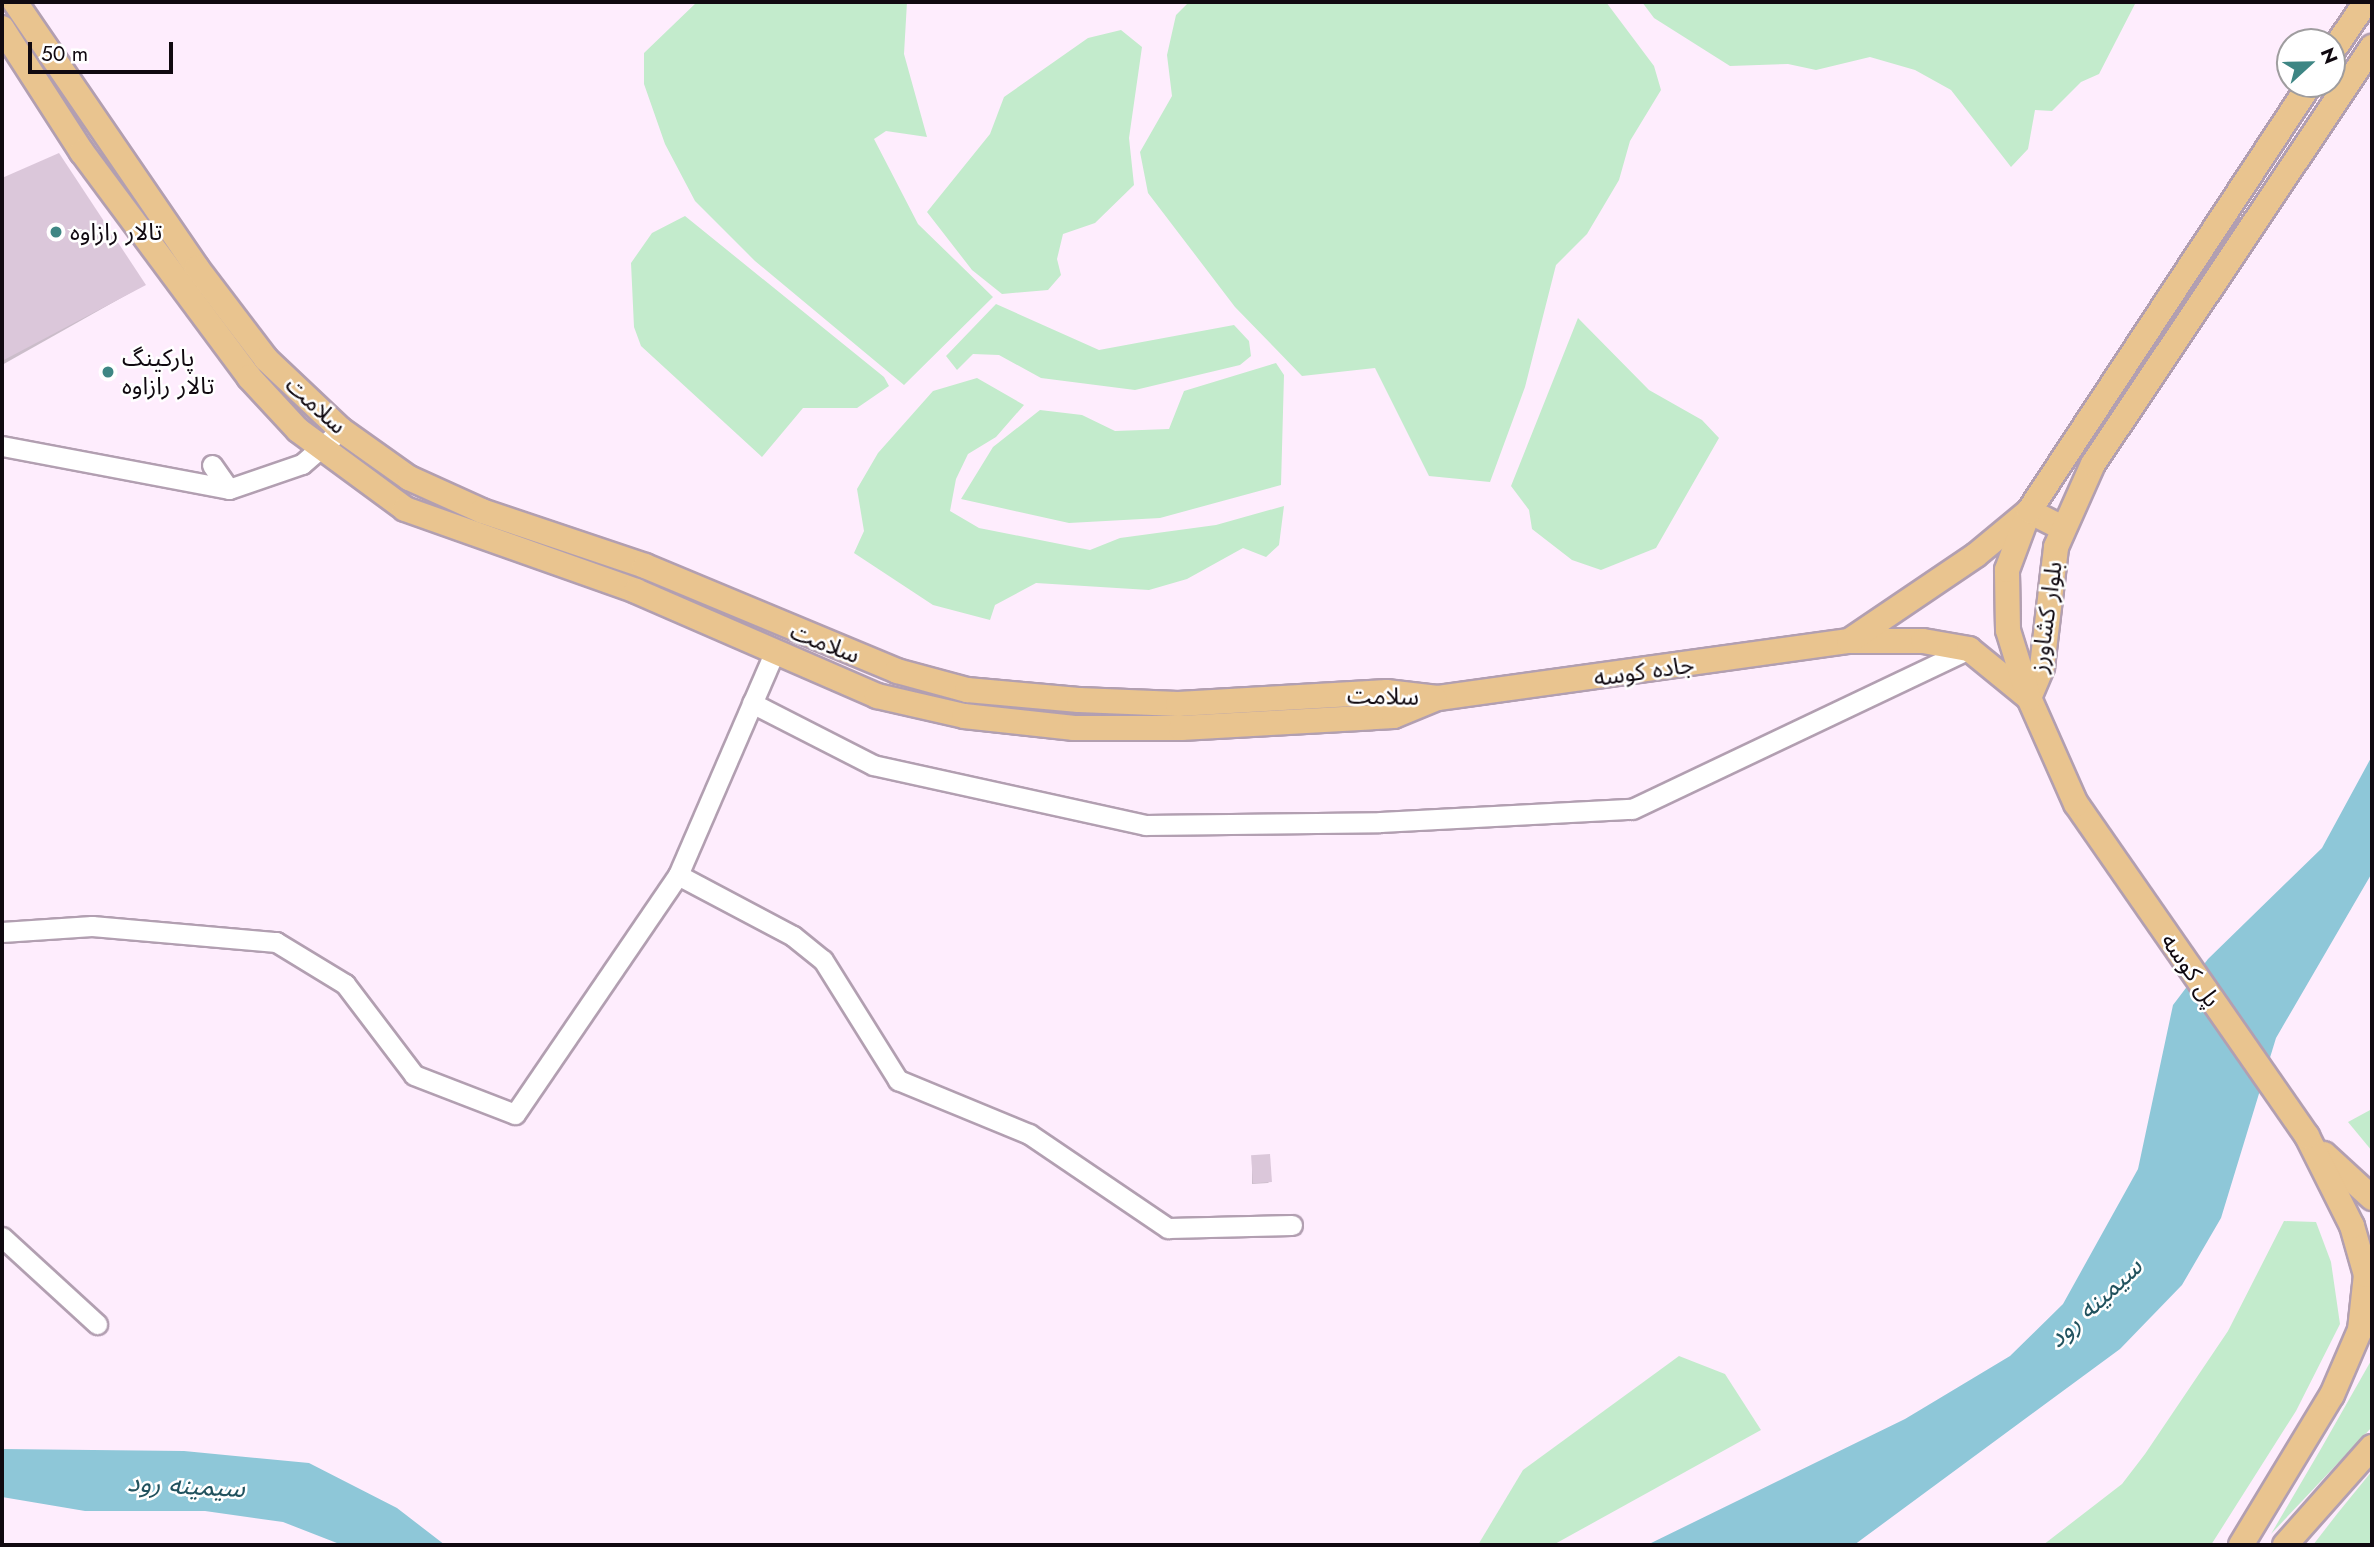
<!DOCTYPE html>
<html>
<head>
<meta charset="utf-8">
<style>
	body { margin:0 }
	#map { position:relative; width:2374px; height:1547px; overflow:hidden; background:#feedfd; font-family:Jost,"Noto Sans Arabic",sans-serif }
	div>[style] { position:absolute }
	.green>* { inset:0; background:#c3ebcc }
	.water>* { inset:0; background:#8ec7d8 }
	.shadow>* { inset:0; background:#0003 }
	.building>* { inset:0; background:#dbc7da; transform-origin:0 0 }
	.roads { filter:drop-shadow(2px 0 #b29fb1) drop-shadow(-2px 0 #b29fb1) drop-shadow(0 2px #b29fb1) drop-shadow(0 -2px #b29fb1) }
	.minor>* { height:19px; margin:-9.5px; padding:0 9.5px; transform-origin:9.5px; border-radius:9.5px; background:#fff }
	.major>* { height:24px; margin:-12px; padding:0 12px; transform-origin:12px; border-radius:12px; background:#e9c48f }
	.dots>* { width:19px; height:19px; translate:-50% -50%; box-sizing:border-box; border:4px solid #fff; border-radius:50% }
	span { translate:-50% -50%; white-space:nowrap; text-align:center; line-height:1.15; -webkit-text-stroke:5px #fff; paint-order:stroke }
	.poi-label { font-size:24px; color:#100910 }
	.left { translate:0 -50%; text-align:left }
	.street-label { font-size:24px; color:#100910 }
	.water-label { font-size:26px; color:#21525e; font-style:italic }
	.frame { position:absolute; inset:0; border:4px solid #100910; pointer-events:none }
	.north { position:absolute; left:2276px; top:28px; width:70px; height:70px; box-sizing:border-box; background:#fff; border:2px solid #9f9d9f; border-radius:50%; rotate:68deg; font-size:19px; font-weight:700; line-height:28px; text-align:center; color:#100910 }
	.north::after { content:''; display:block; margin:auto; width:24px; height:32px; background:#3e8684; clip-path:polygon(50% 0,100% 100%,50% 72%,0 100%) }
	.scale { position:absolute; left:28px; top:42px; width:145px; height:32px; box-sizing:border-box; border:4px solid #100910; border-top:0; padding-left:9px; font-size:21px; line-height:24px; white-space:nowrap; color:#100910; -webkit-text-stroke:5px #fff; paint-order:stroke }
</style>
</head>
<body>
<div id="map">
	<div class="green">
		<i style="clip-path:polygon(697px 2px,907px 2px,904px 54px,927px 137px,886px 131px,874px 139px,918px 224px,993px 297px,904px 385px,755px 261px,695px 201px,665px 144px,644px 84px,644px 53px)"></i>
		<i style="clip-path:polygon(1189px 2px,1606px 2px,1654px 66px,1661px 90px,1630px 141px,1619px 180px,1587px 234px,1556px 265px,1525px 387px,1490px 482px,1429px 476px,1375px 368px,1302px 376px,1235px 307px,1148px 193px,1140px 152px,1172px 96px,1167px 55px,1176px 15px)"></i>
		<i style="clip-path:polygon(1642px 2px,2136px 2px,2099px 74px,2081px 82px,2052px 111px,2035px 110px,2028px 149px,2011px 167px,1951px 90px,1915px 70px,1870px 57px,1816px 70px,1788px 64px,1730px 66px,1654px 18px)"></i>
		<i style="clip-path:polygon(1121px 30px,1142px 47px,1129px 138px,1134px 185px,1095px 223px,1063px 234px,1057px 259px,1061px 275px,1048px 290px,1002px 294px,972px 270px,927px 212px,990px 134px,1004px 97px,1088px 38px)"></i>
		<i style="clip-path:polygon(685px 216px,884px 377px,889px 386px,857px 408px,803px 408px,762px 457px,641px 346px,634px 327px,631px 263px,652px 233px)"></i>
		<i style="clip-path:polygon(996px 304px,1099px 350px,1234px 325px,1249px 341px,1251px 356px,1240px 365px,1135px 390px,1041px 378px,999px 355px,973px 354px,957px 370px,946px 356px)"></i>
		<i style="clip-path:polygon(1578px 318px,1649px 390px,1702px 420px,1719px 438px,1656px 548px,1601px 570px,1572px 560px,1532px 529px,1529px 510px,1511px 486px)"></i>
		<i style="clip-path:polygon(1276px 363px,1284px 375px,1281px 485px,1160px 518px,1069px 523px,961px 499px,993px 447px,1040px 410px,1082px 415px,1115px 431px,1169px 429px,1184px 391px)"></i>
		<i style="clip-path:polygon(977px 378px,1024px 405px,996px 437px,968px 454px,956px 479px,950px 511px,979px 528px,1090px 550px,1120px 538px,1216px 525px,1284px 506px,1279px 545px,1266px 557px,1243px 548px,1187px 579px,1149px 590px,1036px 583px,995px 605px,990px 620px,933px 605px,854px 553px,864px 531px,857px 489px,878px 453px,933px 391px)"></i>
		<i style="clip-path:polygon(2372px 1109px,2372px 1151px,2348px 1122px)"></i>
		<i style="clip-path:polygon(2284px 1221px,2316px 1222px,2331px 1262px,2340px 1324px,2296px 1411px,2211px 1545px,2043px 1545px,2122px 1484px,2145px 1454px,2228px 1331px)"></i>
		<i style="clip-path:polygon(1679px 1356px,1725px 1374px,1761px 1430px,1553px 1545px,1478px 1545px,1523px 1470px)"></i>
		<i style="clip-path:polygon(2372px 1359px,2372px 1427px,2271px 1534px,2322px 1447px)"></i>
		<i style="clip-path:polygon(2372px 1471px,2372px 1545px,2313px 1545px,2337px 1514px)"></i>
	</div>
	<div class="water">
		<i style="clip-path:polygon(2372px 756px,2372px 873px,2276px 1038px,2221px 1218px,2182px 1285px,2120px 1349px,1854px 1545px,1647px 1545px,1905px 1419px,2010px 1356px,2063px 1304px,2138px 1169px,2173px 1005px,2208px 959px,2322px 848px)"></i>
		<i style="clip-path:polygon(2px 1449px,184px 1451px,309px 1463px,397px 1508px,445px 1545px,342px 1545px,283px 1522px,205px 1511px,85px 1511px,2px 1497px)"></i>
	</div>
	<div class="shadow">
		<i style="clip-path:polygon(58px 156px,144px 285px,2px 365px,2px 180px)"></i>
		<i style="clip-path:polygon(1252px 1158px,1270px 1181px,1268px 1183px,1252px 1184px)"></i>
	</div>
	<div class="building">
		<i style="clip-path:polygon(59px 153px,146px 285px,2px 361px,2px 178px)"></i>
		<i style="left:1270px;top:1154px;width:28px;height:19px;rotate:86deg"></i>
	</div>
	<div class="roads">
		<div class="minor">
			<i style="left:2px;top:446px;width:231px;rotate:10.7deg"></i>
			<i style="left:229px;top:489px;width:77px;rotate:-18.9deg"></i>
			<i style="left:302px;top:464px;width:40px;rotate:-41deg"></i>
			<i style="left:212px;top:465px;width:29px;rotate:55deg"></i>
			<i style="left:752px;top:703px;width:136px;rotate:27.1deg"></i>
			<i style="left:873px;top:765px;width:279px;rotate:12.4deg"></i>
			<i style="left:1145px;top:825px;width:235px;rotate:-0.7deg"></i>
			<i style="left:1380px;top:822px;width:252px;rotate:-3deg"></i>
			<i style="left:1632px;top:809px;width:373px;rotate:-25.4deg"></i>
			<i style="left:678px;top:875px;width:130px;rotate:27.9deg"></i>
			<i style="left:793px;top:936px;width:38px;rotate:39deg"></i>
			<i style="left:823px;top:960px;width:142px;rotate:58deg"></i>
			<i style="left:898px;top:1080px;width:142px;rotate:22.4deg"></i>
			<i style="left:1029px;top:1134px;width:168px;rotate:34.1deg"></i>
			<i style="left:1168px;top:1228px;width:124px;rotate:-1.4deg"></i>
			<i style="left:2px;top:932px;width:90px;rotate:-3.8deg"></i>
			<i style="left:92px;top:926px;width:185px;rotate:5deg"></i>
			<i style="left:276px;top:942px;width:81px;rotate:31.3deg"></i>
			<i style="left:345px;top:984px;width:114px;rotate:52.8deg"></i>
			<i style="left:414px;top:1075px;width:108px;rotate:21.1deg"></i>
			<i style="left:515px;top:1114px;width:289px;rotate:-55.7deg"></i>
			<i style="left:678px;top:875px;width:240px;rotate:-66.6deg"></i>
			<i style="left:2px;top:1237px;width:129px;rotate:42.5deg"></i>
		</div>
		<div class="major">
			<i style="left:15px;top:2px;width:322px;rotate:55.6deg"></i>
			<i style="left:197px;top:268px;width:114px;rotate:52.8deg"></i>
			<i style="left:266px;top:359px;width:102px;rotate:43.4deg"></i>
			<i style="left:340px;top:429px;width:85px;rotate:35.4deg"></i>
			<i style="left:409px;top:478px;width:80px;rotate:24.3deg"></i>
			<i style="left:482px;top:511px;width:172px;rotate:18.6deg"></i>
			<i style="left:645px;top:566px;width:273px;rotate:22.6deg"></i>
			<i style="left:897px;top:671px;width:73px;rotate:15.2deg"></i>
			<i style="left:967px;top:690px;width:112px;rotate:5.1deg"></i>
			<i style="left:1079px;top:700px;width:99px;rotate:2.3deg"></i>
			<i style="left:1178px;top:704px;width:209px;rotate:-3.3deg"></i>
			<i style="left:1387px;top:692px;width:51px;rotate:6.7deg"></i>
			<i style="left:1438px;top:698px;width:415px;rotate:-7.9deg"></i>
			<i style="left:1849px;top:641px;width:74px"></i>
			<i style="left:1923px;top:641px;width:47px;rotate:9.9deg"></i>
			<i style="left:1969px;top:649px;width:77px;rotate:39.2deg"></i>
			<i style="left:2px;top:28px;width:148px;rotate:57.2deg"></i>
			<i style="left:82px;top:152px;width:280px;rotate:53.4deg"></i>
			<i style="left:249px;top:377px;width:72px;rotate:47.2deg"></i>
			<i style="left:298px;top:430px;width:133px;rotate:36.4deg"></i>
			<i style="left:405px;top:509px;width:245px;rotate:19.5deg"></i>
			<i style="left:636px;top:591px;width:263px;rotate:23.5deg"></i>
			<i style="left:877px;top:696px;width:89px;rotate:12.9deg"></i>
			<i style="left:964px;top:716px;width:111px;rotate:6.2deg"></i>
			<i style="left:1074px;top:728px;width:107px"></i>
			<i style="left:1181px;top:728px;width:213px;rotate:-3.2deg"></i>
			<i style="left:1394px;top:716px;width:44px;rotate:-22.5deg"></i>
			<i style="left:2332px;top:52px;width:60px;rotate:-55.8deg"></i>
			<i style="left:1849px;top:641px;width:153px;rotate:-34.1deg"></i>
			<i style="left:1976px;top:555px;width:69px;rotate:-39.7deg"></i>
			<i style="left:2029px;top:511px;width:37px;rotate:27deg"></i>
			<i style="left:2029px;top:698px;width:34px;rotate:-67deg"></i>
			<i style="left:2042px;top:667px;width:121px;rotate:-83.3deg"></i>
			<i style="left:2056px;top:547px;width:91px;rotate:-66deg"></i>
			<i style="left:2093px;top:464px;width:502px;rotate:-56.21deg"></i>
			<i style="left:2324px;top:1154px;width:65px;rotate:42.5deg"></i>
			<i style="left:2241px;top:1545px;width:175px;rotate:-58.8deg"></i>
			<i style="left:2332px;top:1395px;width:71px;rotate:-66.7deg"></i>
			<i style="left:2360px;top:1330px;width:55px;rotate:-83.8deg"></i>
			<i style="left:2366px;top:1275px;width:51px;rotate:-105.9deg"></i>
			<i style="left:2352px;top:1226px;width:101px;rotate:-116.6deg"></i>
			<i style="left:2307px;top:1136px;width:404px;rotate:-124.8deg"></i>
			<i style="left:2076px;top:804px;width:116px;rotate:-113.9deg"></i>
			<i style="left:2029px;top:698px;width:71px;rotate:-107.2deg"></i>
			<i style="left:2008px;top:630px;width:60px;rotate:-91deg"></i>
			<i style="left:2007px;top:570px;width:63px;rotate:-69.6deg"></i>
			<i style="left:2029px;top:511px;width:511px;rotate:-56.65deg"></i>
			<i style="left:2285px;top:1545px;width:131px;rotate:-48.4deg"></i>
		</div>
	</div>
	<div class="dots">
		<i style="left:56px;top:232px;background:#3e8684"></i>
		<i style="left:108px;top:372px;background:#3e8684"></i>
	</div>
	<div class="poi-label">
		<span class="left" style="left:70px;top:232px">تالار رازاوه</span>
		<span class="left" style="left:122px;top:372px">پارکینگ<br>تالار رازاوه</span>
	</div>
	<div class="street-label">
		<span style="left:316px;top:405px;rotate:42deg">سلامت</span>
		<span style="left:2046px;top:617px;rotate:-82deg">بلوار کشاورز</span>
		<span style="left:825px;top:643px;rotate:21deg">سلامت</span>
		<span style="left:1644px;top:671px;rotate:-8deg">جاده کوسه</span>
		<span style="left:1383px;top:696px;rotate:1deg">سلامت</span>
		<span style="left:2191px;top:970px;rotate:55deg">پل کوسه</span>
	</div>
	<div class="water-label">
		<span style="left:2095px;top:1303px;rotate:-43deg">سیمینه رود</span>
		<span style="left:186px;top:1486px;rotate:3deg">سیمینه رود</span>
	</div>
	<div class="frame"></div>
	<div class="north">N</div>
	<div class="scale">50 m</div>
</div>
</body>
</html>
